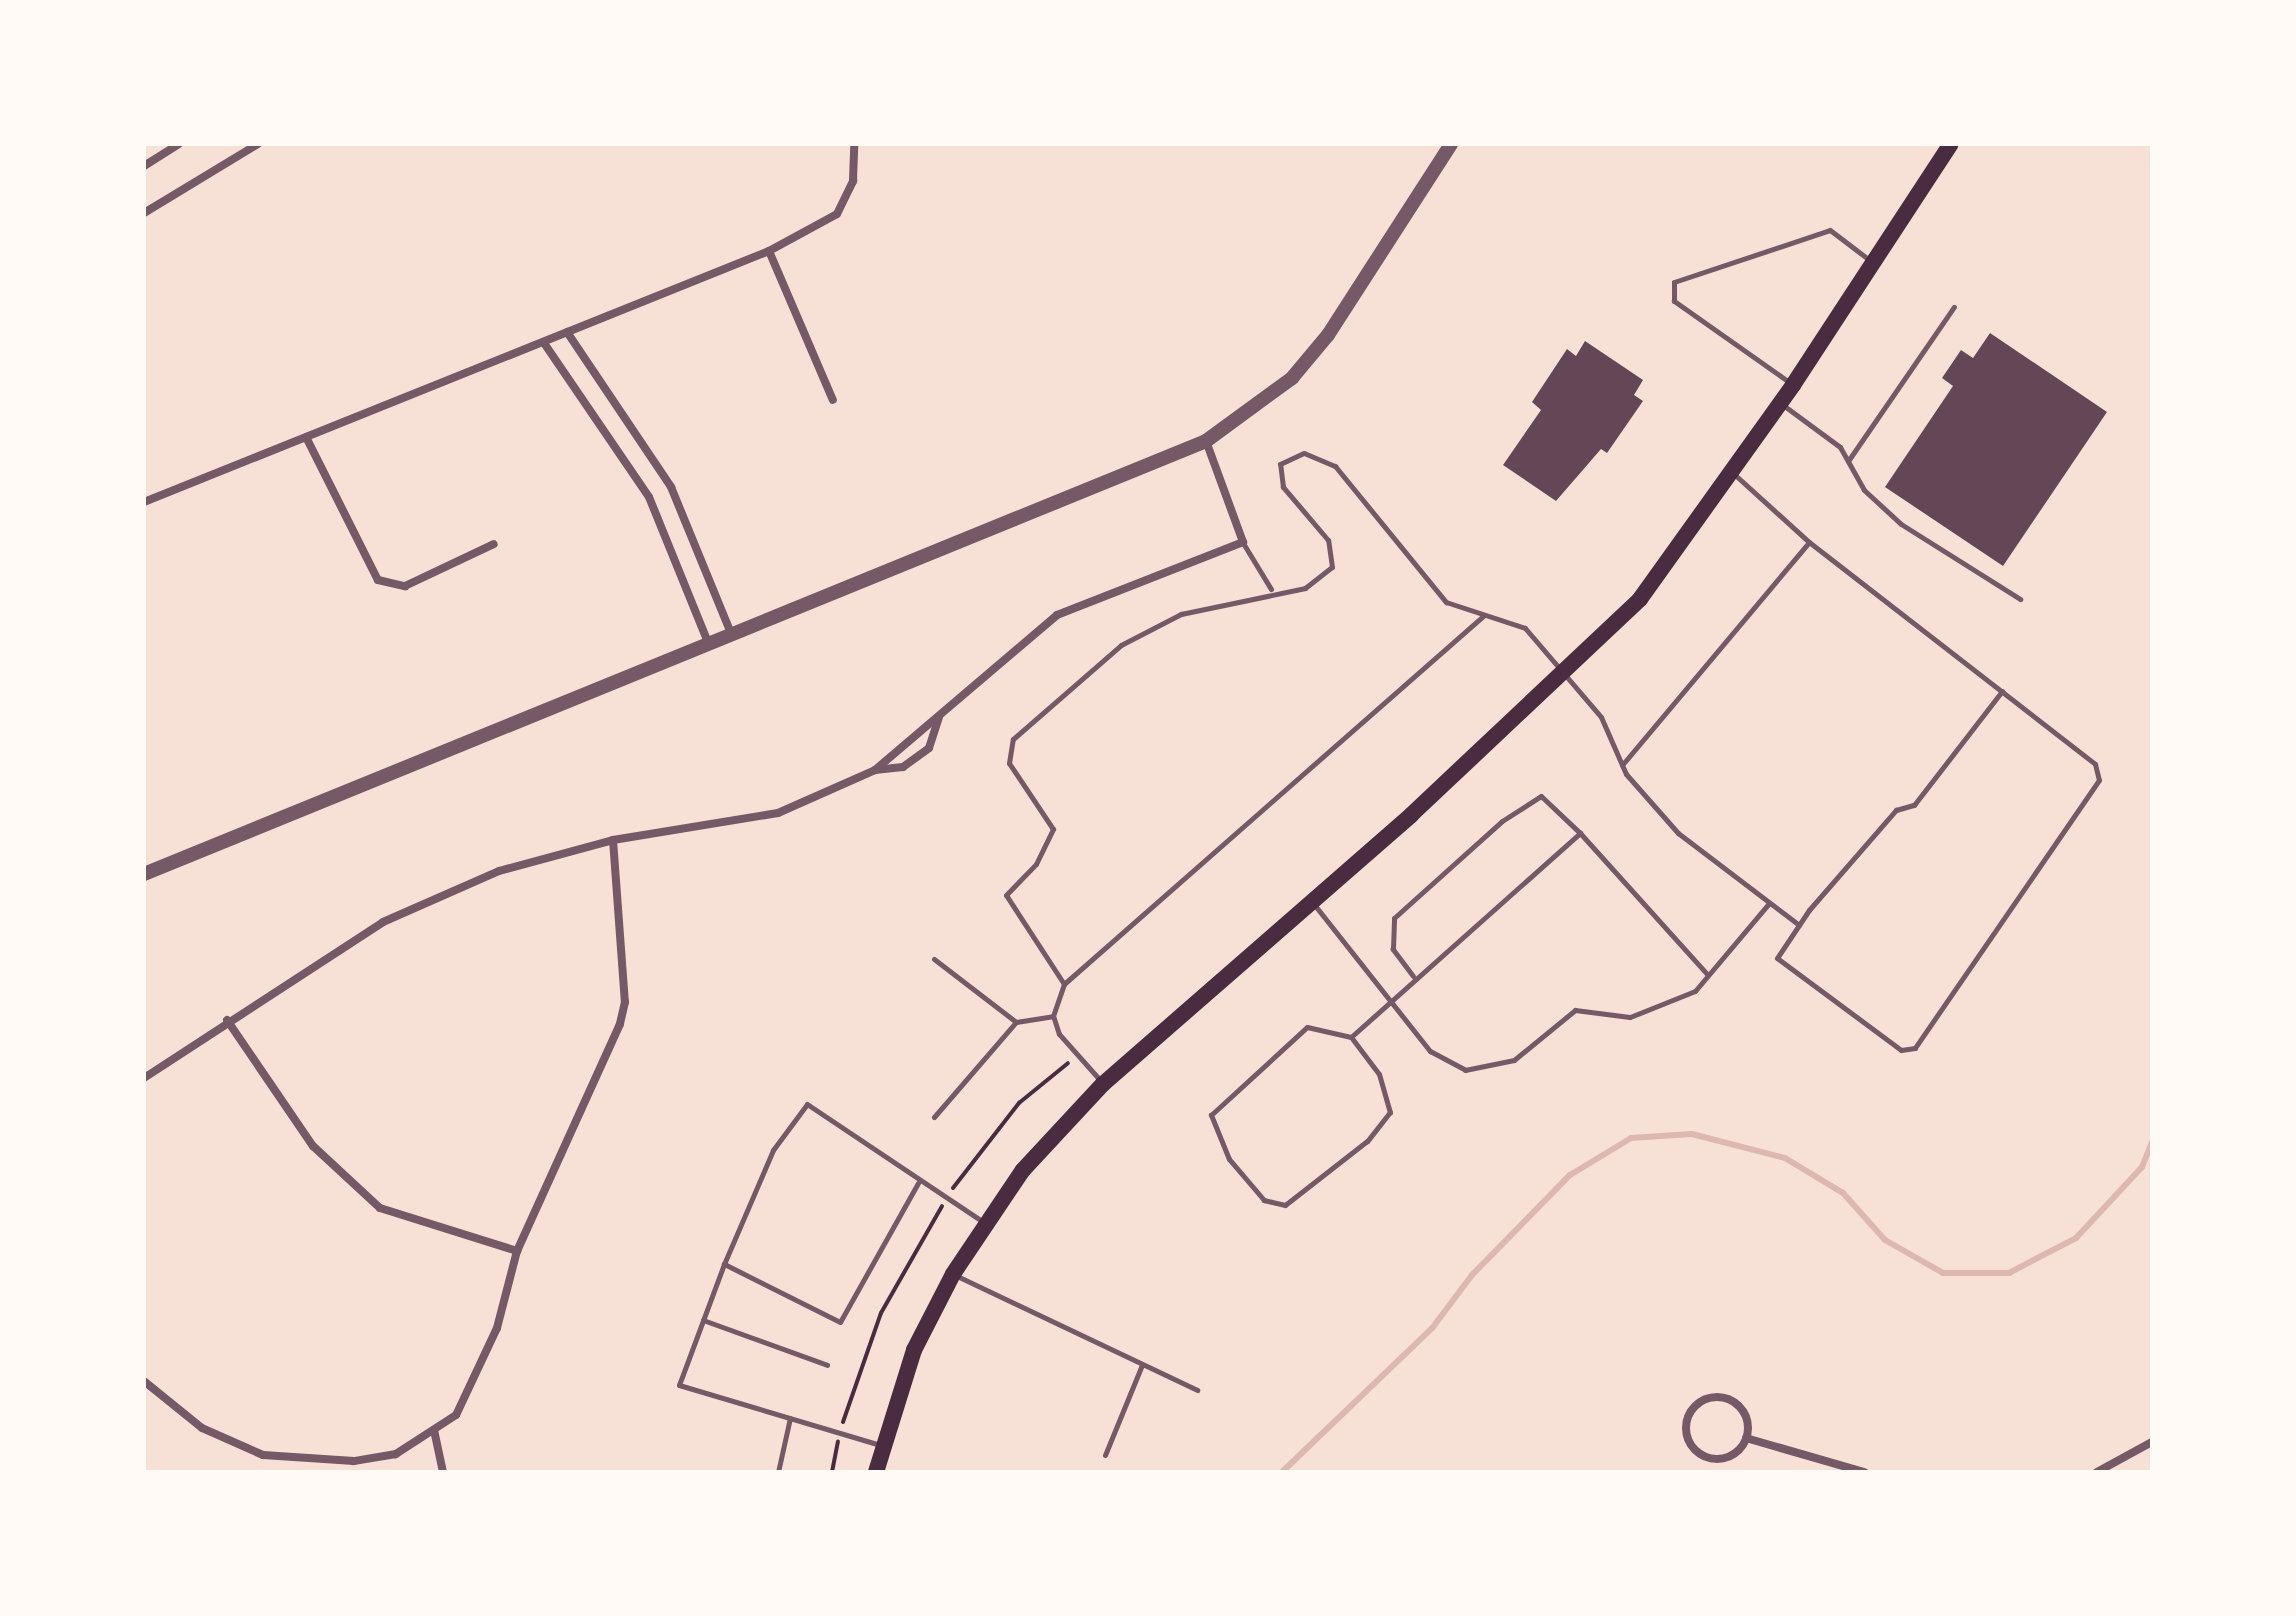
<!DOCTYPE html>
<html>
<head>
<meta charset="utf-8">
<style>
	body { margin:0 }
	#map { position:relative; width:2296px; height:1616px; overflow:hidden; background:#f7e1d7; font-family:Inter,sans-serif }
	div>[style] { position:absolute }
	.stream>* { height:6px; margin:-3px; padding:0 3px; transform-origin:3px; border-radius:3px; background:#dcb8b0 }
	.building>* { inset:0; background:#644757 }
	.path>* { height:4px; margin:-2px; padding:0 2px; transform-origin:2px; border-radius:2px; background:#4a2c40 }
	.service>* { height:5px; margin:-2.5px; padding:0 2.5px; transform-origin:2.5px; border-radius:2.5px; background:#755966 }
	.minor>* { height:8px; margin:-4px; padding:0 4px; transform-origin:4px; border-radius:4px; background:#755966 }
	.minor>.ring { margin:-4px; padding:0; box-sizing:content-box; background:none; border:8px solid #755966; border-radius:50% }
	.tertiary>* { height:14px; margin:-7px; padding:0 7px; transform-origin:7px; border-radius:7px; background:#755966 }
	.primary>* { height:16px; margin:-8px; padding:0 8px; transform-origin:8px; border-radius:8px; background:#4a2c40 }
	span { translate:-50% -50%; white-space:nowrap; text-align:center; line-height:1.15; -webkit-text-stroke:6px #fffaf5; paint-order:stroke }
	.frame { position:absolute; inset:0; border:146px solid #fffaf5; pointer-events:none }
</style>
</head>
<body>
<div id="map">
	<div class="stream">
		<i style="left:1282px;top:1472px;width:209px;rotate:-43.8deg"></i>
		<i style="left:1433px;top:1327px;width:65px;rotate:-53.1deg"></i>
		<i style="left:1472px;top:1275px;width:140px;rotate:-45.6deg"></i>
		<i style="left:1570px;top:1175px;width:71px;rotate:-31.2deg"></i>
		<i style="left:1631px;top:1138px;width:61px;rotate:-3.8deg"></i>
		<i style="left:1692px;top:1134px;width:96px;rotate:14.5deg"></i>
		<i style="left:1785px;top:1158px;width:68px;rotate:31.1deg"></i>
		<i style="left:1843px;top:1193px;width:63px;rotate:48.2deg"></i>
		<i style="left:1885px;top:1240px;width:67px;rotate:29.6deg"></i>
		<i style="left:1943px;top:1273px;width:66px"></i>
		<i style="left:2009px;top:1273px;width:76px;rotate:-27.6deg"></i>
		<i style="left:2076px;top:1238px;width:97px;rotate:-47.1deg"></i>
		<i style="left:2142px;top:1167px;width:27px;rotate:-68deg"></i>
	</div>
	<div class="building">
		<i style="clip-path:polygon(1990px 333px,2107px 412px,2003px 566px,1885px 487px,1953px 386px,1942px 378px,1961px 350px,1973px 358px)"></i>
		<i style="clip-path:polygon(1585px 341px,1643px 380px,1634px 395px,1643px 401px,1607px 453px,1601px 449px,1556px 501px,1503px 465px,1541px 410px,1532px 402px,1567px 349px,1576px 356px)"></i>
	</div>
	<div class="path">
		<i style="left:953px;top:1188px;width:108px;rotate:-52.2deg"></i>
		<i style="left:1019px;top:1103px;width:63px;rotate:-39.2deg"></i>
		<i style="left:843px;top:1422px;width:115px;rotate:-70.8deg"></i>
		<i style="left:881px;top:1313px;width:123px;rotate:-60.3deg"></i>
		<i style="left:832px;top:1472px;width:31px;rotate:-79deg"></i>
	</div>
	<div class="service">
		<i style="left:1789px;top:382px;width:141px;rotate:-144.8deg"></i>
		<i style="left:1674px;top:301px;width:19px;rotate:-90deg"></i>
		<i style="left:1674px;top:282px;width:164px;rotate:-18.4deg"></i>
		<i style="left:1830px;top:230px;width:53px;rotate:37.3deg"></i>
		<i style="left:1783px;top:405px;width:71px;rotate:36.4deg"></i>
		<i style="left:1840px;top:447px;width:49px;rotate:60.8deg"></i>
		<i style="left:1864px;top:490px;width:50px;rotate:42.6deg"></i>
		<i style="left:1901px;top:524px;width:141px;rotate:32.2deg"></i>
		<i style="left:1848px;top:461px;width:187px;rotate:-55.5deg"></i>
		<i style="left:1734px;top:474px;width:101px;rotate:42.2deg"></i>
		<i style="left:1809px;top:542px;width:362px;rotate:37.8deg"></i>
		<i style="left:2095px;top:764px;width:16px;rotate:76deg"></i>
		<i style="left:2099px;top:780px;width:325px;rotate:124.5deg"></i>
		<i style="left:1915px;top:1048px;width:14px;rotate:172deg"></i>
		<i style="left:1901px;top:1050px;width:154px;rotate:-143.4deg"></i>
		<i style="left:1777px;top:958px;width:58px;rotate:-56.3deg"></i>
		<i style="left:1809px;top:910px;width:133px;rotate:-49deg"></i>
		<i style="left:1896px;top:810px;width:19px;rotate:-16deg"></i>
		<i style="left:1914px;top:805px;width:144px;rotate:-52.3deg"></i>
		<i style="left:1243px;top:543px;width:54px;rotate:58.7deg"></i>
		<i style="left:1622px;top:765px;width:291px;rotate:-50deg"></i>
		<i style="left:1313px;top:903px;width:189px;rotate:51.7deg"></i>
		<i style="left:1430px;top:1051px;width:40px;rotate:28deg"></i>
		<i style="left:1465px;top:1070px;width:50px;rotate:-11.5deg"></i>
		<i style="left:1514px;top:1060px;width:79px;rotate:-39.3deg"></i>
		<i style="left:1575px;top:1010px;width:55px;rotate:7.3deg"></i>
		<i style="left:1630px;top:1017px;width:70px;rotate:-21.8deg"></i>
		<i style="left:1695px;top:991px;width:115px;rotate:-49.9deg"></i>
		<i style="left:934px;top:959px;width:103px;rotate:37.5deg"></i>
		<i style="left:1413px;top:976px;width:34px;rotate:-127deg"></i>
		<i style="left:1393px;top:949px;width:31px;rotate:-88deg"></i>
		<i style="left:1394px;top:918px;width:145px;rotate:-41.9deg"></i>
		<i style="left:1502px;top:821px;width:46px;rotate:-32.7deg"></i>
		<i style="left:1541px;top:796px;width:54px;rotate:43.5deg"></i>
		<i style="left:1064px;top:984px;width:558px;rotate:-41.29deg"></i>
		<i style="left:1351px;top:1037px;width:46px;rotate:52.9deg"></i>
		<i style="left:1379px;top:1074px;width:40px;rotate:74deg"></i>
		<i style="left:1390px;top:1112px;width:37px;rotate:128deg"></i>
		<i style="left:1367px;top:1141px;width:104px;rotate:142deg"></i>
		<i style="left:1285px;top:1205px;width:22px;rotate:-167deg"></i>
		<i style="left:1264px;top:1200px;width:54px;rotate:-130.5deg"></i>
		<i style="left:1229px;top:1159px;width:48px;rotate:-112.2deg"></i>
		<i style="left:1211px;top:1115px;width:130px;rotate:-42.5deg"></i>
		<i style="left:1307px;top:1027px;width:45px;rotate:12.8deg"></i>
		<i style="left:1351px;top:1037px;width:307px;rotate:-41.7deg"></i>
		<i style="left:1580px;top:833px;width:191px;rotate:48deg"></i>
		<i style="left:1100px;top:1080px;width:62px;rotate:-131.7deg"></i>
		<i style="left:1059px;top:1034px;width:19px;rotate:-108deg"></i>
		<i style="left:1053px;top:1016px;width:34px;rotate:-71deg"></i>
		<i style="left:1064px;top:984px;width:106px;rotate:-123.1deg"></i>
		<i style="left:1006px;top:895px;width:43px;rotate:-45.9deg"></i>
		<i style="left:1036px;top:864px;width:39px;rotate:-64deg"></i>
		<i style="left:1053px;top:829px;width:79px;rotate:-123.7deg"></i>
		<i style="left:1009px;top:763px;width:24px;rotate:-81deg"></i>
		<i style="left:1013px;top:739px;width:143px;rotate:-41deg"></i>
		<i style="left:1121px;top:645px;width:68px;rotate:-27.3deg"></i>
		<i style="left:1181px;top:614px;width:127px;rotate:-11.8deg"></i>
		<i style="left:1305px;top:588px;width:34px;rotate:-38deg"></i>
		<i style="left:1332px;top:567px;width:27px;rotate:-98deg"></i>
		<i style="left:1328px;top:540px;width:70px;rotate:-130.3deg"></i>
		<i style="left:1283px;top:487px;width:23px;rotate:-97deg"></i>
		<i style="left:1280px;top:464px;width:26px;rotate:-25deg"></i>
		<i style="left:1304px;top:453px;width:34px;rotate:23deg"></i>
		<i style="left:1335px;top:466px;width:176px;rotate:50.8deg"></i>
		<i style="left:1446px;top:602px;width:83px;rotate:18.2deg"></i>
		<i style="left:1525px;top:628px;width:117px;rotate:49.5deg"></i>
		<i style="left:1601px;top:717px;width:62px;rotate:66.3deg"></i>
		<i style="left:1626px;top:774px;width:79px;rotate:48.6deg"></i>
		<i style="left:1678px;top:833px;width:152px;rotate:37.2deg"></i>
		<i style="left:934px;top:1117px;width:125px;rotate:-49.2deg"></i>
		<i style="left:1016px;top:1022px;width:37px;rotate:-9deg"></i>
		<i style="left:918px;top:1183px;width:159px;rotate:119.3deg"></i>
		<i style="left:840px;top:1322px;width:130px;rotate:-153.4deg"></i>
		<i style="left:724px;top:1264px;width:124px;rotate:-66.7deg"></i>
		<i style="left:773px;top:1150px;width:57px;rotate:-53.5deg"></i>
		<i style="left:807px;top:1104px;width:212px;rotate:33.8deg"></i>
		<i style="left:724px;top:1264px;width:129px;rotate:110.4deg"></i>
		<i style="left:679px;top:1385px;width:210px;rotate:16.6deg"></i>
		<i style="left:957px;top:1276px;width:266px;rotate:25.4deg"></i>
		<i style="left:703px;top:1320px;width:132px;rotate:19.9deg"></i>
		<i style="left:1105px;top:1455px;width:97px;rotate:-67.7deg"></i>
		<i style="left:778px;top:1472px;width:55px;rotate:-77.5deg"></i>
	</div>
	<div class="minor">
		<i style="left:144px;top:166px;width:41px;rotate:-32.2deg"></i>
		<i style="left:144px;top:213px;width:133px;rotate:-31.2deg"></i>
		<i style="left:769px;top:251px;width:162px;rotate:66.8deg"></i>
		<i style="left:567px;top:332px;width:187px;rotate:56.1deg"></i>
		<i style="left:671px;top:487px;width:156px;rotate:67.7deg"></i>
		<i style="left:544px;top:343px;width:186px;rotate:55.7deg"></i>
		<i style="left:649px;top:497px;width:154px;rotate:67.9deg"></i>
		<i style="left:306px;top:437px;width:160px;rotate:63.3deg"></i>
		<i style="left:378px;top:580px;width:28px;rotate:13deg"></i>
		<i style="left:405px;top:586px;width:98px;rotate:-25.3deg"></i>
		<i style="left:144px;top:502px;width:674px;rotate:-21.88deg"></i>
		<i style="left:769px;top:251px;width:77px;rotate:-28.6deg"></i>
		<i style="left:837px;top:214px;width:37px;rotate:-64deg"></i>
		<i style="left:853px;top:181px;width:37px;rotate:-88deg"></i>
		<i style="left:875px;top:770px;width:28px;rotate:-6deg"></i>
		<i style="left:903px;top:767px;width:32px;rotate:-36deg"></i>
		<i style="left:929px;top:748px;width:32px;rotate:-72deg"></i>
		<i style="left:613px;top:840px;width:167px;rotate:-9.3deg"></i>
		<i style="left:778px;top:813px;width:106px;rotate:-23.9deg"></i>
		<i style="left:875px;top:770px;width:239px;rotate:-40.4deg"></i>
		<i style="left:1057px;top:615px;width:200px;rotate:-21.4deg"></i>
		<i style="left:1243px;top:542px;width:108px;rotate:-110.1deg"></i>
		<i style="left:227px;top:1020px;width:153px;rotate:55.7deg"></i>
		<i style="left:313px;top:1146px;width:91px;rotate:42.8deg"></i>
		<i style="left:380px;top:1208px;width:144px;rotate:17.4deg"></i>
		<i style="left:144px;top:1078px;width:285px;rotate:-33.1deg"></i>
		<i style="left:383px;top:922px;width:127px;rotate:-23.7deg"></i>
		<i style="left:499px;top:871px;width:118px;rotate:-15.2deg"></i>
		<i style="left:613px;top:840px;width:162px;rotate:85.8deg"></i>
		<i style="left:625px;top:1002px;width:23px;rotate:103deg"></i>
		<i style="left:620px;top:1024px;width:249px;rotate:114.4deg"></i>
		<i style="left:517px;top:1251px;width:80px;rotate:104.6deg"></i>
		<i style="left:497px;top:1328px;width:96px;rotate:115.2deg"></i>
		<i style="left:456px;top:1415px;width:72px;rotate:147deg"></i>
		<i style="left:396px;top:1454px;width:43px;rotate:170.5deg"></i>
		<i style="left:354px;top:1461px;width:91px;rotate:-176.2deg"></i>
		<i style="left:263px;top:1455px;width:67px;rotate:-156.1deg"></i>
		<i style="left:202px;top:1428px;width:75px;rotate:-141deg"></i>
		<i class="ring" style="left:1686px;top:1397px;width:54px;height:54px"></i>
		<i style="left:434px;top:1430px;width:43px;rotate:77.9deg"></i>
		<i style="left:1746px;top:1438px;width:123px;rotate:16.1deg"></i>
		<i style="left:2097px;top:1472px;width:63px;rotate:-28.6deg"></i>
	</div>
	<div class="tertiary">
		<i style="left:144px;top:874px;width:1147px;rotate:-22.18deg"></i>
		<i style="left:1206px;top:441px;width:107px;rotate:-36.2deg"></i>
		<i style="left:1292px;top:378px;width:56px;rotate:-50.1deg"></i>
		<i style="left:1328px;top:335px;width:227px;rotate:-57.2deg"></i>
	</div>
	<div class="primary">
		<i style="left:876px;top:1472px;width:128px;rotate:-72.7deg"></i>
		<i style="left:914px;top:1350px;width:85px;rotate:-62.8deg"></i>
		<i style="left:953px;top:1274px;width:125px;rotate:-56.1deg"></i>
		<i style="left:1023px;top:1170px;width:117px;rotate:-47.1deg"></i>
		<i style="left:1103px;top:1084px;width:409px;rotate:-41.1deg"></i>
		<i style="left:1411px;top:815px;width:315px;rotate:-43.3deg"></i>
		<i style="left:1640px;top:599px;width:263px;rotate:-54.4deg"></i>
		<i style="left:1793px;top:385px;width:288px;rotate:-56.8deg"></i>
	</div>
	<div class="frame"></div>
</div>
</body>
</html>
